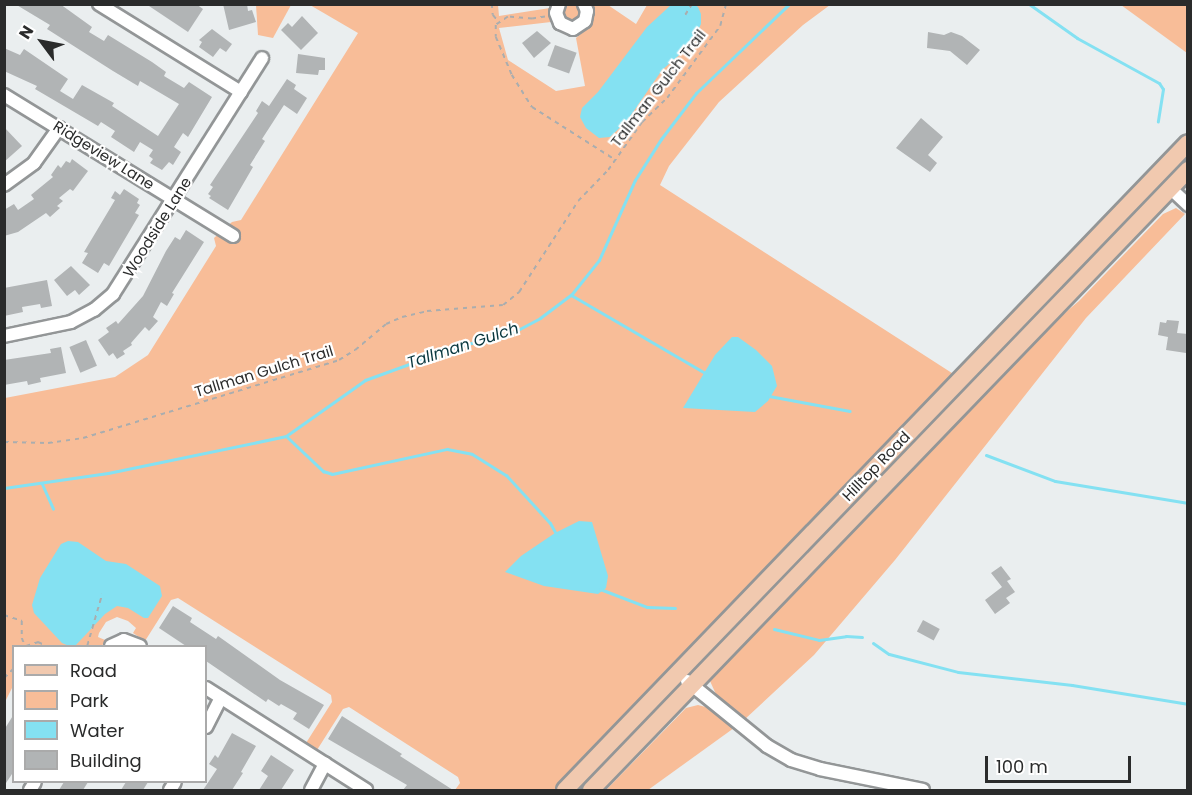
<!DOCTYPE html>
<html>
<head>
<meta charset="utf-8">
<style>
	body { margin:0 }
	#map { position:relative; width:1192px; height:795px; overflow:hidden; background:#eaeeef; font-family:Poppins,sans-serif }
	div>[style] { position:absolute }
	.green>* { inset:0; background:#f8bd98 }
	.water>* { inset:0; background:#84e1f2 }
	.stream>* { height:3px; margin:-1.5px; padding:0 1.5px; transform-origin:1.5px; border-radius:1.5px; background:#84e1f2 }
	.building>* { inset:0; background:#b1b4b5; transform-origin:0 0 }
	.path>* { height:1.5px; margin-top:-0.75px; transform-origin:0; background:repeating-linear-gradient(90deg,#aaadae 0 4.5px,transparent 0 9px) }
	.roads { filter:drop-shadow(2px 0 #939697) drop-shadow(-2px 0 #939697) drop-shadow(0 2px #939697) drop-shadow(0 -2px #939697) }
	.minor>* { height:12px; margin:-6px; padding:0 6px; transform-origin:6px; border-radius:6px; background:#fff }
	.major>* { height:16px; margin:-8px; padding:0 8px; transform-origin:8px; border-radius:8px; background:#f1c9af }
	span { translate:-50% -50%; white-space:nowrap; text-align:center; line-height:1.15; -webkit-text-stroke:4.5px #fff; paint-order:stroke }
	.street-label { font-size:15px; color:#2a2b2b }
	.water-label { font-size:16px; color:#08363d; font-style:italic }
	.frame { position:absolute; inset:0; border:6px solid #2a2b2b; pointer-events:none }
	.legend { position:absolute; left:12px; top:645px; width:195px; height:138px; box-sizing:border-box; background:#fff; border:2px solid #aaa; margin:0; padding:8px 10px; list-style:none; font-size:18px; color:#2a2b2b }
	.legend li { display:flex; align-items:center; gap:12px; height:30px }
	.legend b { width:30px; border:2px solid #aaa }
	.north { position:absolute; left:12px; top:12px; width:60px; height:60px; -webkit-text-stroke:4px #fff; paint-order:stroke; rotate:302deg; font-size:16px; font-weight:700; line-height:24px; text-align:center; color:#2a2b2b }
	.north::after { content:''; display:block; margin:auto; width:21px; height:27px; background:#2a2b2b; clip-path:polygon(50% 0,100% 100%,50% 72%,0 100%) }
	.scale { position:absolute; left:985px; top:756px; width:146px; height:27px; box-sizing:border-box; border:3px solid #2a2b2b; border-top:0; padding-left:8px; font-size:18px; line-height:21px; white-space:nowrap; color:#2a2b2b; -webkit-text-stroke:4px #fff; paint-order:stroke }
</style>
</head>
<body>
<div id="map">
	<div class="green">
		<i style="clip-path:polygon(578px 4px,581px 7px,580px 21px,566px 23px,561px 10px,563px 7px)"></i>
		<i style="clip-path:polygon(256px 5px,291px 5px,273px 38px,258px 35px)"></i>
		<i style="clip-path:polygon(310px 5px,498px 5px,499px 16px,550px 8px,551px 22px,499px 28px,508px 60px,556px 91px,585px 86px,576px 38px,592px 24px,593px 5px,608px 5px,636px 24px,647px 5px,830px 5px,803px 25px,719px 102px,669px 166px,660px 185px,955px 375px,556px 790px,455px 790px,460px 783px,458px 777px,349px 707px,343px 709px,317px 750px,306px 743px,332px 702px,331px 695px,178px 598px,171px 600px,145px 641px,133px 633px,136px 628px,128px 621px,117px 617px,106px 622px,99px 633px,98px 637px,105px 640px,102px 646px,14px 646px,13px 686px,5px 702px,5px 398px,115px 377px,148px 355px,216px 246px,214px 238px,232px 222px,241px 220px,358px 33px)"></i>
		<i style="clip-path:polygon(1121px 5px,1187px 5px,1187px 53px)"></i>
		<i style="clip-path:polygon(1176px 208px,1185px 214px,1086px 318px,895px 560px,814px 655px,744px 720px,719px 701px,710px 681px,714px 670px,1035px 338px,1079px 301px,1163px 214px)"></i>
		<i style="clip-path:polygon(698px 705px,709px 708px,734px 728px,648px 790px,606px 790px,686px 708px)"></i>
	</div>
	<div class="water">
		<i style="clip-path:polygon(672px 4px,695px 5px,698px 7px,701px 14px,701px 24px,695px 37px,684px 51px,662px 70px,627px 121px,610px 137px,599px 138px,586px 128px,580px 117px,582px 108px,598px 92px,647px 27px)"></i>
		<i style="clip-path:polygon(732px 337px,738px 337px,756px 350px,772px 366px,777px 386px,768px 401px,755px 412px,683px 408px,715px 355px)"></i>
		<i style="clip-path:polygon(579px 521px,592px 522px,608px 576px,606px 588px,598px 594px,544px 586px,505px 572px,521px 556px,555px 533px)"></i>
		<i style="clip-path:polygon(68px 541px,78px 542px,106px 561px,126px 564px,160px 586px,162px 596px,148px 618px,144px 618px,128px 608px,117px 606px,105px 614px,76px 645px,69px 646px,62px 643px,34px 613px,32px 605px,40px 578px,61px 544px)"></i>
	</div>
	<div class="stream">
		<i style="left:1029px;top:4px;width:59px;rotate:35.3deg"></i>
		<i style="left:1077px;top:38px;width:94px;rotate:28.8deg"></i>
		<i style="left:1159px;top:83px;width:7px;rotate:56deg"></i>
		<i style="left:1163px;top:89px;width:33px;rotate:99deg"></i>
		<i style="left:571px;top:295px;width:157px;rotate:30.2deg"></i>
		<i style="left:769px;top:396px;width:82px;rotate:10.5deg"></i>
		<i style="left:287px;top:437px;width:50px;rotate:43.4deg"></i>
		<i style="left:323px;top:471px;width:9px;rotate:18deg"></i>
		<i style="left:332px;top:474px;width:118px;rotate:-12.3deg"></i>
		<i style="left:447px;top:449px;width:25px;rotate:11deg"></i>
		<i style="left:472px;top:454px;width:40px;rotate:32deg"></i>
		<i style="left:506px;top:475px;width:65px;rotate:47.5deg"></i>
		<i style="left:550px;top:523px;width:13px;rotate:61deg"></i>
		<i style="left:986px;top:455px;width:74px;rotate:20.6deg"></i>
		<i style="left:1055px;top:481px;width:135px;rotate:9.4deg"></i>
		<i style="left:42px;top:484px;width:27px;rotate:66deg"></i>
		<i style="left:4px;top:488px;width:105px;rotate:-8.2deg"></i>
		<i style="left:108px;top:473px;width:182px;rotate:-11.7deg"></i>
		<i style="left:286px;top:436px;width:97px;rotate:-35.3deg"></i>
		<i style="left:365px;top:380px;width:100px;rotate:-19.9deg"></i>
		<i style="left:459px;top:346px;width:55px;rotate:-13.8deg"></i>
		<i style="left:512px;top:333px;width:32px;rotate:-28deg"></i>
		<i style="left:540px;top:318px;width:39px;rotate:-37deg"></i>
		<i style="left:571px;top:295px;width:45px;rotate:-51.3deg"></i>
		<i style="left:599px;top:260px;width:88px;rotate:-65.8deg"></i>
		<i style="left:635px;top:180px;width:49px;rotate:-57.6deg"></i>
		<i style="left:661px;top:139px;width:58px;rotate:-52.7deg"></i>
		<i style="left:696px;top:93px;width:129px;rotate:-43.7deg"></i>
		<i style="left:600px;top:589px;width:50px;rotate:21deg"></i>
		<i style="left:647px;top:607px;width:28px;rotate:2deg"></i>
		<i style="left:774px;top:629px;width:46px;rotate:13.7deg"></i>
		<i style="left:819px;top:640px;width:27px;rotate:-8deg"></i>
		<i style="left:846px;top:636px;width:16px;rotate:4deg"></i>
		<i style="left:873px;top:643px;width:19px;rotate:35deg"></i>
		<i style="left:889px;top:654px;width:71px;rotate:14.6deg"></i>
		<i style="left:958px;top:672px;width:115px;rotate:6.5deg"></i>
		<i style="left:1072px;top:685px;width:118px;rotate:9.3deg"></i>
	</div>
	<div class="building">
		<i style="clip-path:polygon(15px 4px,60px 4px,92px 27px,89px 32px,104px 41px,108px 35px,152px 62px,166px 72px,164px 76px,184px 88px,189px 82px,212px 97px,188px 137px,183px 133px,174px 147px,181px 152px,173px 165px,169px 162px,162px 170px,150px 163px,153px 159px,149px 156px,153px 150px,140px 142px,134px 152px,111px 137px,115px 131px,101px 122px,98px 126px,35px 89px,37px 86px,4px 71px,4px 48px,20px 55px,24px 49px,68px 79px,60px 91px,73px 99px,82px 85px,114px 103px,112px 106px,158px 136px,179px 104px,140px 81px,138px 86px,113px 71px,47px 29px,50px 25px)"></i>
		<i style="clip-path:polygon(146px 4px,196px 4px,203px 9px,188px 32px)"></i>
		<i style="clip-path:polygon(223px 4px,247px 4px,248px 11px,252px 10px,256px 22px,229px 30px)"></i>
		<i style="clip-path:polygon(302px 16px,318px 33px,301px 50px,281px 30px,288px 23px,292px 27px)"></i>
		<i style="clip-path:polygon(212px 29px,232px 44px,226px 52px,220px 48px,213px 57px,199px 47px,202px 42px,199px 40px)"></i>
		<i style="clip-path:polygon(537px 31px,551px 43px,534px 58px,522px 43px)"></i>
		<i style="clip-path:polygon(928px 32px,944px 35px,951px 32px,962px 36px,980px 50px,967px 65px,950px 51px,927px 48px)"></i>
		<i style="left:555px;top:45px;width:23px;height:22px;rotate:20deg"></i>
		<i style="clip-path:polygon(298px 54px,325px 58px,325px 70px,319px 70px,318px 75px,296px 73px)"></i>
		<i style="clip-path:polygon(287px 79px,296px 85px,294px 89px,307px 98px,297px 114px,284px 105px,262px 139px,265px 141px,250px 165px,253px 167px,228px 210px,209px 198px,211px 196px,208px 194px,213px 187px,210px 185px,258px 113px,256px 111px,262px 101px,269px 106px)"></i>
		<i style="clip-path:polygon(921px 118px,943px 137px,928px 155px,937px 163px,930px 172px,896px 148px)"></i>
		<i style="clip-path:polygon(4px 127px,22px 146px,4px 162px)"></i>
		<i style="clip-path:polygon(72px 159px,88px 171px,73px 191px,70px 189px,59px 198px,63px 201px,57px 206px,60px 208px,50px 217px,46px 213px,18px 232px,4px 236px,4px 210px,14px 204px,18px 210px,34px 199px,31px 195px,53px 177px,51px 175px,58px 165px,61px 168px,66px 161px,70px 163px)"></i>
		<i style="clip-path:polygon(124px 189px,139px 199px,137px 203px,140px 205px,135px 213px,139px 215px,109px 266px,104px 263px,98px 273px,82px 263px,88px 253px,84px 252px,115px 200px,111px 198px,115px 191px,120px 195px)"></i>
		<i style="clip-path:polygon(186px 230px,204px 242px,172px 293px,174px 294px,167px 306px,161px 302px,153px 317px,158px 321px,149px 331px,145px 327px,131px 343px,132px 345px,123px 351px,125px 354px,117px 359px,113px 353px,109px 356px,98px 340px,109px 332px,106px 328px,116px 321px,118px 324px,143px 296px,166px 251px,175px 237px,180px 240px)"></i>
		<i style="clip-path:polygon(71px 266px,90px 285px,79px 295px,75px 290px,67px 296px,54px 280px)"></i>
		<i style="clip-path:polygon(47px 280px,52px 306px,41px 308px,40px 304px,22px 307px,23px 312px,4px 316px,4px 288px)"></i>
		<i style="clip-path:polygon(1167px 320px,1179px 321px,1177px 333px,1188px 334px,1186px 353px,1166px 350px,1168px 337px,1158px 335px,1160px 322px,1166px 323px)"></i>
		<i style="left:86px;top:340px;width:28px;height:18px;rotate:67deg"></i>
		<i style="clip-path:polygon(61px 347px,66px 373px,40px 378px,41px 382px,28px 385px,27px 381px,4px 385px,4px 360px,51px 353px,50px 349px)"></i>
		<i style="clip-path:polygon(1001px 566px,1011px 579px,1007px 581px,1015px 592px,1006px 598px,1010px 603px,995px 614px,985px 600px,1002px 587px,991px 573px)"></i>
		<i style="clip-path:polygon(173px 606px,192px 618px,190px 622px,216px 639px,218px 636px,280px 680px,324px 705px,309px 729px,293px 719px,297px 713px,281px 704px,279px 706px,268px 699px,266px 702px,206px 661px,206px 646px,186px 646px,159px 628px)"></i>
		<i style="left:923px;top:620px;width:19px;height:13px;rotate:28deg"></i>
		<i style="clip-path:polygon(14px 714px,14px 771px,4px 786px,4px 730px)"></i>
		<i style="clip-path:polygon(342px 716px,402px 754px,400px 756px,453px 790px,403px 790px,407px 785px,328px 739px)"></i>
		<i style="clip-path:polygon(232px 733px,256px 746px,241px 772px,243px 773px,232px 790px,203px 790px,217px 769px,209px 764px,215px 755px,218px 758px)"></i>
		<i style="clip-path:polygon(271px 755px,294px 770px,281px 790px,259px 790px,268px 776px,261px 771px)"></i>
		<i style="clip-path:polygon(64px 782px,88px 782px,83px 790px,59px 790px)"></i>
		<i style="clip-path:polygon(126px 782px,148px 782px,143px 790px,121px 790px)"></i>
	</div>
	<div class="path">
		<i style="left:492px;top:4px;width:11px;rotate:85deg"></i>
		<i style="left:493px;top:15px;width:8px;rotate:50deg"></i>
		<i style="left:685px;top:15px;width:13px;rotate:-58deg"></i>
		<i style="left:545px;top:17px;width:13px;rotate:171deg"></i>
		<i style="left:532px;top:19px;width:24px;rotate:-175deg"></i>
		<i style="left:508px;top:17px;width:14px;rotate:146deg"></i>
		<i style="left:496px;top:25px;width:12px;rotate:90deg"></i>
		<i style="left:496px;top:37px;width:41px;rotate:67.2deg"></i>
		<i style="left:512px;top:75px;width:38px;rotate:58deg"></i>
		<i style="left:532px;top:107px;width:97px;rotate:32.4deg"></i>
		<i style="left:4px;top:442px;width:44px;rotate:1.3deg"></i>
		<i style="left:48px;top:443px;width:35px;rotate:-8deg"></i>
		<i style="left:83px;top:438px;width:268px;rotate:-16.9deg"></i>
		<i style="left:339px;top:360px;width:19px;rotate:-32deg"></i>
		<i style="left:355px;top:350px;width:40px;rotate:-40deg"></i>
		<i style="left:386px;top:324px;width:17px;rotate:-24deg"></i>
		<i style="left:402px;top:317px;width:26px;rotate:-13deg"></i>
		<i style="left:427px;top:311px;width:76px;rotate:-4.5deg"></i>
		<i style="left:503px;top:305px;width:21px;rotate:-39deg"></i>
		<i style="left:519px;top:292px;width:108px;rotate:-57deg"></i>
		<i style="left:578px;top:201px;width:43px;rotate:-45.9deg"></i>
		<i style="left:608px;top:170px;width:59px;rotate:-54.7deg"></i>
		<i style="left:642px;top:122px;width:35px;rotate:-44deg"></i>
		<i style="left:667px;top:98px;width:89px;rotate:-53.6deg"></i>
		<i style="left:720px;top:26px;width:23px;rotate:-75deg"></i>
		<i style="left:4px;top:615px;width:19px;rotate:18deg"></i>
		<i style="left:22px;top:621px;width:17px;rotate:90deg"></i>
		<i style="left:22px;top:638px;width:9px;rotate:69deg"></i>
		<i style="left:26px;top:646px;width:13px;rotate:-18deg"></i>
		<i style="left:38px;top:642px;width:10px;rotate:24deg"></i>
		<i style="left:87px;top:646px;width:54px;rotate:-73.9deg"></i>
		<i style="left:4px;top:678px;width:14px;rotate:-45deg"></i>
	</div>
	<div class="roads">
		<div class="minor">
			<i style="left:99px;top:4px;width:167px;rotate:31.8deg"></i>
			<i style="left:559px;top:4px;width:9px;rotate:108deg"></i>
			<i style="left:556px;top:13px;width:11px;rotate:68deg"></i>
			<i style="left:560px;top:23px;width:14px;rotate:25deg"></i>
			<i style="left:573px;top:29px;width:14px;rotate:-34deg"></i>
			<i style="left:585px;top:21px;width:10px;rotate:-79deg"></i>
			<i style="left:587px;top:11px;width:8px;rotate:-113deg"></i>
			<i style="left:4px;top:95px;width:269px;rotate:31.6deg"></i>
			<i style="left:4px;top:185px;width:37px;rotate:-36deg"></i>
			<i style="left:34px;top:163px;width:43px;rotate:-54.5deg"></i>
			<i style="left:1170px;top:188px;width:25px;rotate:43deg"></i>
			<i style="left:4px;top:336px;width:68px;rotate:-11.8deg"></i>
			<i style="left:71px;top:322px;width:26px;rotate:-28deg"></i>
			<i style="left:94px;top:310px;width:25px;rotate:-40deg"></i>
			<i style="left:113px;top:294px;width:279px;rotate:-57.7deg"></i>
			<i style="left:111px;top:646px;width:14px;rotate:-25deg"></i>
			<i style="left:124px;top:640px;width:17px;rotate:21deg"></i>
			<i style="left:687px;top:681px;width:103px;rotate:39.1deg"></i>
			<i style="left:767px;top:746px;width:28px;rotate:30deg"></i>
			<i style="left:791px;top:760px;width:30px;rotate:17deg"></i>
			<i style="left:820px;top:769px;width:105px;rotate:11.5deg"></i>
			<i style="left:206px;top:688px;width:190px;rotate:32.5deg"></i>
			<i style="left:206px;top:727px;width:33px;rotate:-63deg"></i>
			<i style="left:30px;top:790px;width:9px;rotate:-58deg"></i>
			<i style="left:170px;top:790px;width:9px;rotate:-58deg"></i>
			<i style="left:311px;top:790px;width:30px;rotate:-62deg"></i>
		</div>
		<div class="major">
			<i style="left:565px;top:790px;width:898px;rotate:-46.08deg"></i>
			<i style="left:591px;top:790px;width:861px;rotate:-46.08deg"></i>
		</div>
	</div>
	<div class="street-label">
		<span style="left:658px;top:88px;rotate:-52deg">Tallman Gulch Trail</span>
		<span style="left:104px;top:155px;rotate:32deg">Ridgeview Lane</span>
		<span style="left:157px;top:227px;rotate:-58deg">Woodside Lane</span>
		<span style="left:264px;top:371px;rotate:-17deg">Tallman Gulch Trail</span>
		<span style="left:876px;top:466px;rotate:-46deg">Hilltop Road</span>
	</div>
	<div class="water-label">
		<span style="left:463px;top:346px;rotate:-18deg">Tallman Gulch</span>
	</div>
	<div class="frame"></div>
	<ul class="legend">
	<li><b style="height:8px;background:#f1c9af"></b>Road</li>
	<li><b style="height:16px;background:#f8bd98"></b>Park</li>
	<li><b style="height:16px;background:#84e1f2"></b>Water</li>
	<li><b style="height:16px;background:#b1b4b5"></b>Building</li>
	</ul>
	<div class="north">N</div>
	<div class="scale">100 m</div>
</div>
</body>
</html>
